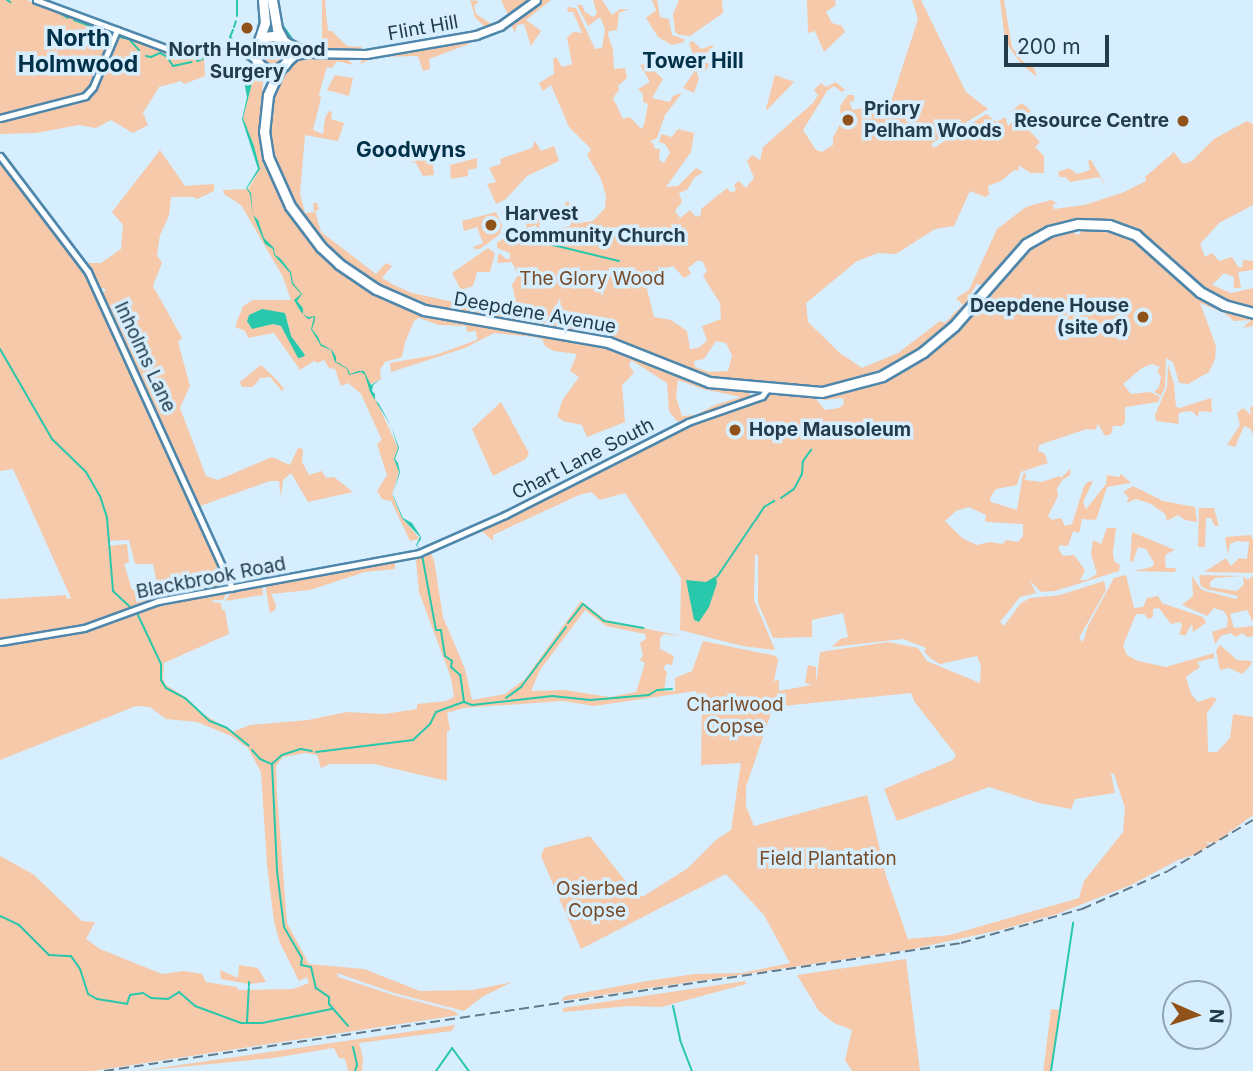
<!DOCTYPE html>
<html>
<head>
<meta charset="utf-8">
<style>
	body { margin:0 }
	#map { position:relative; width:1253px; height:1071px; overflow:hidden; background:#d7eefe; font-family:Inter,sans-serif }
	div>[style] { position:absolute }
	.green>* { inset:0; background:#f5c9a9; transform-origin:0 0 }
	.round { border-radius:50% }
	.water>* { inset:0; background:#29c7ab }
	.stream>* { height:2px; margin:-1px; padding:0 1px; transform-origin:1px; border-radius:1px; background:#29c7ab }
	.roads { filter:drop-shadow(2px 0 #4e87ab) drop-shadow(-2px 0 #4e87ab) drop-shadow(0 2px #4e87ab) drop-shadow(0 -2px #4e87ab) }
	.minor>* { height:5px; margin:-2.5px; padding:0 2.5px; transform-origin:2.5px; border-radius:2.5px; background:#fff }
	.major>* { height:7px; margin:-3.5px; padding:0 3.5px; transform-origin:3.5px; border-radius:3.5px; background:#fff }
	.highway>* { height:9px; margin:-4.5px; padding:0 4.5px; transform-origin:4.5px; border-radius:4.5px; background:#fff }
	.highway>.ring { margin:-4.5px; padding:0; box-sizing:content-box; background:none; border:9px solid #fff; border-radius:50% }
	.rail>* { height:2px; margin-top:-1px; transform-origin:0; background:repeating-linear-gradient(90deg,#617988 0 10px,transparent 0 15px) }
	.dots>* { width:19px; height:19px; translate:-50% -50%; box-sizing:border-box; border:4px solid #d7eefe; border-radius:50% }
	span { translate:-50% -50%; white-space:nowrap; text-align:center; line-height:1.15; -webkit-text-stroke:7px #d7eefe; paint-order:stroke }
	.street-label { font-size:19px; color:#233b4a }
	.poi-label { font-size:19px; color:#233b4a; font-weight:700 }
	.left { translate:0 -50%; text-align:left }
	.right { translate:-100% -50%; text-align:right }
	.park-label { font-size:19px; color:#784c29 }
	.neighbourhood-label { font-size:21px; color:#013149; font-weight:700 }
	.quarter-label { font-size:23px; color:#013149; font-weight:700 }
	.north { position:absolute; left:1162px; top:980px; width:70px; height:70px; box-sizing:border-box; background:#d7eefe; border:2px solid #8fa6b6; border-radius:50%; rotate:93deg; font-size:19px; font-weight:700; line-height:28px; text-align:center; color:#233b4a }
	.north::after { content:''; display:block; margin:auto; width:24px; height:32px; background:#91521a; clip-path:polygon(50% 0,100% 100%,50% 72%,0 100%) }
	.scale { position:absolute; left:1004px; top:35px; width:105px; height:32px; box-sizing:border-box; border:4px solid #233b4a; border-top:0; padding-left:9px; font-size:21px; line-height:24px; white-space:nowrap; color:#233b4a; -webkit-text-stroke:5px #d7eefe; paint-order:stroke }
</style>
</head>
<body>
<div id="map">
	<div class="green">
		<i style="clip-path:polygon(0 0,26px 0,112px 31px,117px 37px,123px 35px,189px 59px,204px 57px,205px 76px,184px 84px,181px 81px,159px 87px,143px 113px,148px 125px,133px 133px,111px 120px,96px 128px,79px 125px,36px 133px,0 134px)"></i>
		<i style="clip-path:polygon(322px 0,325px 0,328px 31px,332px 31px,347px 46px,362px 47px,360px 51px,324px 51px,322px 48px)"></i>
		<i style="clip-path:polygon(470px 0,479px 1px,474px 6px,476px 14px,491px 24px,508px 15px,501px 0,532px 0,488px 30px,475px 17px)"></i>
		<i style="clip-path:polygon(538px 0,551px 0,526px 20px,541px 31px,531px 46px,524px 24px,517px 25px,515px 33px,511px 25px)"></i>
		<i style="clip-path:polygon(evenodd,593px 0,602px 0,612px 15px,620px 9px,629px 9px,619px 13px,617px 30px,609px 31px,608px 35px,613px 50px,614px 69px,625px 68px,627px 78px,618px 86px,619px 90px,613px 98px,623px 119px,630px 117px,641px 129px,644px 125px,648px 104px,643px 102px,643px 94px,638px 89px,650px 82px,640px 65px,647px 64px,663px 79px,652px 98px,670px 102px,673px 96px,682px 93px,665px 115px,657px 138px,650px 142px,654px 144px,654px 148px,660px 149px,659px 160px,664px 163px,670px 152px,665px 144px,659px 142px,661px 134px,672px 137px,678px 129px,694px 133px,691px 152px,666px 187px,678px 186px,696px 168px,703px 172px,694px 178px,687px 190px,679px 193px,682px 202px,675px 211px,680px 218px,690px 210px,696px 217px,701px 215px,701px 209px,727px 188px,731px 193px,736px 190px,734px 185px,739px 181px,746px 188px,754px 178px,747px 161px,752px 155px,760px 160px,763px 147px,813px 103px,818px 95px,814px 90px,821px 83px,826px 87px,836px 82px,845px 90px,842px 92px,834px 86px,827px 91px,803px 130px,816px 150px,822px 152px,833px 145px,833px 138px,841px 122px,840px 106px,848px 95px,854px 95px,854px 101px,849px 102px,853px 110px,891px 102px,918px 19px,912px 0,921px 0,966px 92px,988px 109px,931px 144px,934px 148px,986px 114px,997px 122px,1005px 117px,1008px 126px,1016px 119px,1011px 111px,1022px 103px,1031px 111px,1020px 121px,1040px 142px,1035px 147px,1044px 156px,1044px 173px,1031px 173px,1018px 165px,1019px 171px,1014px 170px,1001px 181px,988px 186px,989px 195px,985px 197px,970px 191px,954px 226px,935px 229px,896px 254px,878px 253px,857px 261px,806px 303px,808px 322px,840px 353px,862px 368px,898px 353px,940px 321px,945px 323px,953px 314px,963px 305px,956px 298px,969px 290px,997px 229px,1026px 207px,1051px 200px,1058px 204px,1053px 204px,1054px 209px,1084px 205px,1122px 193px,1146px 181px,1145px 177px,1174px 152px,1183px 164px,1192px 161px,1214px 139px,1247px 121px,1253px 124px,1253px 205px,1219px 223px,1200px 244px,1205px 257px,1212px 253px,1219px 261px,1232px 257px,1238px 267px,1242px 267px,1243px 260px,1253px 261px,1253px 270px,1238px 272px,1241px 288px,1234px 288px,1234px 277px,1224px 273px,1212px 285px,1231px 293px,1253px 288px,1253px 310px,1211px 296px,1129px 229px,1050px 228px,986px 286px,977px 284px,967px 299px,971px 303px,957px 319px,918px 353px,888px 367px,831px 386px,756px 385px,712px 379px,600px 336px,425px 307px,370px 283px,320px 243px,291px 205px,269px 148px,267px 110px,277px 80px,304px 56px,347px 58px,353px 65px,337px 61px,332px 68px,327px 67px,319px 94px,321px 98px,313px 130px,323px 134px,325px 118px,329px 111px,332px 112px,331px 119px,344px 123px,338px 141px,305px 135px,300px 193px,305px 213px,314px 212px,313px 203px,317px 203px,319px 210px,315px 211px,321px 232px,376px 274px,386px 263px,392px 266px,382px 278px,394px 285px,412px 293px,463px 304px,480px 301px,484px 303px,483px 310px,500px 314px,509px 301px,515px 297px,512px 285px,518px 275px,512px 262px,497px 263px,499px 253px,506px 259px,510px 259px,510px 253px,497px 248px,497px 243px,507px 236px,529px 236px,538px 232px,536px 225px,527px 228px,526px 224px,537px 219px,540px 221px,539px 232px,570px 226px,572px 221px,568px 218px,565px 203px,568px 201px,579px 223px,593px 221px,605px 208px,606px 196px,601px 179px,587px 155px,591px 149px,569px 127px,551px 85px,543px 91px,539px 83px,554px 74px,553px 59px,556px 57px,562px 67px,572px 64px,567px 38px,573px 32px,582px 33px,573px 12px,568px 12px,567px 7px,576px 8px,595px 49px,602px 48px,605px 29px,600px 17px,588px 26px,577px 5px,582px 5px,585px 12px,593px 17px,597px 13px,593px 0,698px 260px,703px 262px,707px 271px,703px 276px,720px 303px,721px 319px,702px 326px,707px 341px,698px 348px,690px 349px,687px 331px,671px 320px,654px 317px,647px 289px,663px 269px,673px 266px,684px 278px,691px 274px,688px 268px,698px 260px,593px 0,716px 341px,726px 343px,732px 356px,728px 371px,709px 372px,695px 367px,694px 361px,704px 359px,716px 341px)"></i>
		<i style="clip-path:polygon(652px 0,657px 0,660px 17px,669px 19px,672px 35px,684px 39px,684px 42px,672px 45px,658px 37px,646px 18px,656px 10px)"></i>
		<i style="clip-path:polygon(679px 0,722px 0,723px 13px,690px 36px,679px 35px,675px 32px,673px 14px)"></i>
		<i style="clip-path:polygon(812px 0,835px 0,836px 5px,826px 12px,832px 23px,842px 26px,845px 32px,824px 52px,815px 31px,808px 33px,807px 0)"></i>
		<i style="clip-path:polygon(1000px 0,1004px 0,1012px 47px,1021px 60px,1034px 68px,1037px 77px,1021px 64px,1005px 41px)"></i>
		<i style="clip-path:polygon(465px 39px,469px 44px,429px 59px,430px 69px,423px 71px,418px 56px,376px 57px,360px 64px,363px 58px)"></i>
		<i class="round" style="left:258px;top:39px;width:28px;height:28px"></i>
		<i style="clip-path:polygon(693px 41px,701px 49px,713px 45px,708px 67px,704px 72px,696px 71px,699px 78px,694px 93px,683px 88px,694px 72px,689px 63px,693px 54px,689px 43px)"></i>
		<i style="clip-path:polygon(evenodd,251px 63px,263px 83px,260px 126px,263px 153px,284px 209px,325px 257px,359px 283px,399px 304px,440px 317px,605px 344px,689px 382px,750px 393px,751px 397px,683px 423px,676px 420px,669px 411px,667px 383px,631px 360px,629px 365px,634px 373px,622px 385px,625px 422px,587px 437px,582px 425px,563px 421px,557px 416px,563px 399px,579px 377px,570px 371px,577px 354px,554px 351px,545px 346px,542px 339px,534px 337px,494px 333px,465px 348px,391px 372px,390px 363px,435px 355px,477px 340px,476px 331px,467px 332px,466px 326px,439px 325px,419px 318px,414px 321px,405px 342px,402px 357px,385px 362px,380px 370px,381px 379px,369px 385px,398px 448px,394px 459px,399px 472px,392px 494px,402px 518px,420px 539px,410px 541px,391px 501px,382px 499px,377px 491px,387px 475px,377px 444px,382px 440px,361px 394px,348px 383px,341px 386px,335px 369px,329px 368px,324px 360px,317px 363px,314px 361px,300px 370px,274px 333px,248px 338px,245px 331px,235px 327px,243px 306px,253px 300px,291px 300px,283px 277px,241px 205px,224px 194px,223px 190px,248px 189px,260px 169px,243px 118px,251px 87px,251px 63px,260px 310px,285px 313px,291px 336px,305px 355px,299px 358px,281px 326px,273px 324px,252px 328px,247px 321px,249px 316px,260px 310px,251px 63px,678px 380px,703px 389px,741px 397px,715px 405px,696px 415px,682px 416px,676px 397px,678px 380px)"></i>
		<i style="clip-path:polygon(335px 75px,353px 78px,349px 96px,327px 90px)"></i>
		<i style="clip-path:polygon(775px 75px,794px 82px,767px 110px,766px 109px)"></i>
		<i style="clip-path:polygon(535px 141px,541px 151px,554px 146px,559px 161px,527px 176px,506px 199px,496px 204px,487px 184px,496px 182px,489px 168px,501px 164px,500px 159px,532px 148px)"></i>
		<i style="clip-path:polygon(160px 150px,185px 186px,214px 184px,214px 191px,197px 199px,194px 197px,171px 197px,169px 216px,160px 235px,157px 255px,162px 263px,153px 286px,182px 338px,178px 342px,190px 386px,180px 408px,206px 476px,218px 480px,272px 457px,290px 465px,298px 448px,303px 449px,302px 462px,309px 475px,322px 471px,326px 478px,334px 477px,353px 492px,308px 502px,291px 473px,283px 480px,281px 497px,279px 481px,270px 481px,200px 506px,100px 294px,106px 291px,104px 288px,98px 290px,84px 263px,101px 263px,121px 249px,123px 225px,112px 212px)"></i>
		<i style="clip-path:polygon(432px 153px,434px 175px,423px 176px,416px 163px,406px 161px,415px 162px,416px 158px)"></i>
		<i style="clip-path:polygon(477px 158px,477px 168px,468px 170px,468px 176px,451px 179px,450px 165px)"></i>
		<i style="clip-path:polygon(evenodd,0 159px,85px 271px,229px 581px,227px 588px,203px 595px,227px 593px,223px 600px,213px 600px,212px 602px,221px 603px,222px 610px,225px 610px,229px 634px,164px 663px,163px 678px,166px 685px,187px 698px,202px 713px,232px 732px,250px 725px,308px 720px,347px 712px,384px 714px,417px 709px,417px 704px,446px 701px,454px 697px,451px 678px,419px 592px,416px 560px,427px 553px,431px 554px,434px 560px,443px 617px,465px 669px,472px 700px,505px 694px,525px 679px,581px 601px,606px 620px,681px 636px,664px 634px,660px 638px,660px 649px,674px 656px,672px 665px,667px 664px,663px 668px,667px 672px,664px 691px,675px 691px,675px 678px,692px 671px,703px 641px,776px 656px,778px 660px,774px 681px,779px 680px,779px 691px,812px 685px,805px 683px,808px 665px,816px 667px,816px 684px,820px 652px,888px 642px,918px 648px,927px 661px,980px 683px,981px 666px,977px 656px,940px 664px,930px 658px,924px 651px,926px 648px,903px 639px,832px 647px,840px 639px,848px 637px,843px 613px,812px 620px,812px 637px,773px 638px,758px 603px,758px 556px,755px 554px,754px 600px,775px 650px,742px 646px,680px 630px,681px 578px,625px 493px,600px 500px,591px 492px,579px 495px,493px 535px,493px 541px,482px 531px,484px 528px,626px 459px,676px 430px,768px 393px,819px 394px,816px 399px,825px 410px,839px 408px,844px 404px,843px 398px,823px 400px,820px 398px,823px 393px,843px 389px,922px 355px,953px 333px,1041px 238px,1073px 228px,1076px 235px,1080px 234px,1081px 227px,1111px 229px,1135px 237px,1188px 286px,1191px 293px,1225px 311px,1253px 318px,1253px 326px,1243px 328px,1251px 320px,1234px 321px,1224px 313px,1200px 303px,1216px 346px,1215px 359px,1209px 372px,1188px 384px,1179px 383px,1173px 362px,1166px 358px,1165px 387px,1161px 396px,1154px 392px,1159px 387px,1161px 377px,1157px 371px,1160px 367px,1152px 364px,1142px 368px,1123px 384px,1131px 394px,1150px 392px,1160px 397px,1158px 402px,1125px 407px,1125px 422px,1122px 426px,1113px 426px,1111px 434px,1105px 436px,1098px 424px,1095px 430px,1087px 429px,1039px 445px,1038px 451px,1044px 453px,1048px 463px,1021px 472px,1017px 485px,996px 489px,990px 498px,991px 502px,1017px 510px,1023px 474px,1026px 473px,1025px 480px,1042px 482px,1059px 476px,1061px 478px,1071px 468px,1070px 475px,1062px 480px,1057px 489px,1058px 496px,1048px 516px,1052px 520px,1061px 518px,1065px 526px,1072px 524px,1084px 486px,1088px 482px,1093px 481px,1083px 502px,1086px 509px,1106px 484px,1107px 475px,1119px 477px,1121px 474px,1131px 483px,1107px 487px,1096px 520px,1082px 519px,1079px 533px,1073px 531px,1068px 546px,1060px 545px,1058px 548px,1063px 556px,1074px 555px,1085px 570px,1080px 580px,1087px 580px,1097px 574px,1091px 554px,1093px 540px,1101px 544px,1107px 528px,1116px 528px,1113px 552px,1114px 561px,1120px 565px,1119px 571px,1055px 591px,1041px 592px,1030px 581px,1036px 593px,1020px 597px,1000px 622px,1004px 626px,1021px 603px,1030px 598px,1060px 595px,1104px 581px,1106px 590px,1079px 638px,1083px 642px,1088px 626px,1114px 578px,1126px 575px,1134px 608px,1143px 607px,1147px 598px,1158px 596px,1162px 603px,1203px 617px,1206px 623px,1193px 632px,1192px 624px,1185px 636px,1179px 634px,1182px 626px,1180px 622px,1171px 624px,1159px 608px,1153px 609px,1153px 617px,1148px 619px,1144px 614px,1136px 614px,1123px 646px,1127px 655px,1138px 661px,1166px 667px,1214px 653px,1214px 658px,1197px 662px,1200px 667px,1186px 677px,1191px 694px,1198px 702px,1212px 697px,1217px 699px,1207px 713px,1208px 752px,1217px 752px,1230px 738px,1233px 714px,1253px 717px,1253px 815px,1215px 843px,1205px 842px,1210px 845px,1196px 854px,1178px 860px,1131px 885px,1057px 914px,1000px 930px,908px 950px,561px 1001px,565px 996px,647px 981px,694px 974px,742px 973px,790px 963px,764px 915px,726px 874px,581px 949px,541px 856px,544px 848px,590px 836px,637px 896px,644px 896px,688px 868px,716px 840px,731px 830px,741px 763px,701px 765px,702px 706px,696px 691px,594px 706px,563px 701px,464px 708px,447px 713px,450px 730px,447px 732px,447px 781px,374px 764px,330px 764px,321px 768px,317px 755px,306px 753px,283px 757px,276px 766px,277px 794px,287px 923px,309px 964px,364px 969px,420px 991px,473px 990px,512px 982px,482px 997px,464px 1011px,394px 993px,337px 973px,338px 977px,393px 995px,454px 1011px,459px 1015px,93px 1071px,0 1071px,0 856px,33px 874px,82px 921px,95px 922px,86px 939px,100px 949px,162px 974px,184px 971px,202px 974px,206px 982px,237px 987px,238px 990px,293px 989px,309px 983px,307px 977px,299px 981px,280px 943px,274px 922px,267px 864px,261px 772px,248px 748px,231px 736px,197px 722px,166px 719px,150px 707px,136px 706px,0 760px,0 599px,66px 595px,67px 599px,71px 598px,13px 469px,0 471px,0 159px,969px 507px,986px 515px,985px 521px,988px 522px,1023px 524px,1023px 536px,1018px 542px,1006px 540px,1003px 544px,989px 542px,977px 545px,962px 538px,945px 521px,956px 511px,969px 507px,0 159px,129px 540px,135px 564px,153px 564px,158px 589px,132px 590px,124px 564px,129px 562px,127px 544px,108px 546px,108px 541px,129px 540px,0 159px,585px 610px,606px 626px,645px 634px,646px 639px,640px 643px,643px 655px,640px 660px,645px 663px,636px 692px,610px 697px,564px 690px,531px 691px,540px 670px,585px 610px,0 159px,911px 693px,914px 701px,956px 755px,953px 760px,884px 789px,897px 821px,989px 787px,1039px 803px,1071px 809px,1075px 799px,1115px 793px,1111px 774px,1114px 774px,1125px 808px,1123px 832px,1084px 881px,1079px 898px,950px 935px,908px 939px,886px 876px,867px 795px,754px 826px,746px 806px,746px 787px,773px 707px,911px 693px)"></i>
		<i style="clip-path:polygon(1091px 160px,1108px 189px,1100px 177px,1070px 182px,1066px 177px,1059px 177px,1058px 172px,1069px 168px,1077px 174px,1090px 170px,1088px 161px)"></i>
		<i style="clip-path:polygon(496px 212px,502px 225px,500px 234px,480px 249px,475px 249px,473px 247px,483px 243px,477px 227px,464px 231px,462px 221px)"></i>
		<i style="clip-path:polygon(488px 248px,495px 253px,490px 272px,477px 272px,473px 286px,461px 290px,452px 273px)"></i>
		<i style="clip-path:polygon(1168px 364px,1174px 384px,1176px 407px,1180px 408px,1211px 398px,1212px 412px,1199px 411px,1198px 417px,1192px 411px,1181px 412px,1178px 415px,1179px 424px,1156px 421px,1155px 415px,1167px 387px)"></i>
		<i style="clip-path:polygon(261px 365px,276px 379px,284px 389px,282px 391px,270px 377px,260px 378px,253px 387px,242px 387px,240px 382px)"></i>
		<i style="clip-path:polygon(501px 402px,529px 453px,526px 459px,493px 476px,472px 429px)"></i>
		<i style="clip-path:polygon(1253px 405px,1253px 435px,1251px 429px,1244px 426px,1235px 447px,1227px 445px,1240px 425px,1237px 413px,1243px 408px,1251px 415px,1250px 408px)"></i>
		<i style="clip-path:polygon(1133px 486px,1163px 501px,1195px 507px,1197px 522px,1185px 520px,1178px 515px,1167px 521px,1165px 514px,1151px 504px,1136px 499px,1126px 503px,1129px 498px,1123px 492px)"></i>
		<i style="clip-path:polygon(1199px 508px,1214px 508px,1219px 526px,1215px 526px,1211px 518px,1206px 518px,1205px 547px,1198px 547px)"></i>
		<i style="clip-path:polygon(1132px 532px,1175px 550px,1166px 554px,1165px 560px,1166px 568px,1176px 568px,1175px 572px,1134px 571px,1152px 567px,1154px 563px,1146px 549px,1138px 547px,1133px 561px,1130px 562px)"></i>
		<i style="clip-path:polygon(1250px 535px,1253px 539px,1253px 573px,1204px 572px,1226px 558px,1231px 566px,1239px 558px,1247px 559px,1249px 542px,1237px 541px,1230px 544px,1228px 555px,1225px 537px)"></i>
		<i style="clip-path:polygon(395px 561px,395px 569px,365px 572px,310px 590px,271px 594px,276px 605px,275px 610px,270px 613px,265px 584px)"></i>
		<i style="clip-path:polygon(1199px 575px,1241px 576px,1215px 578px,1210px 582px,1210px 587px,1237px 591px,1244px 584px,1243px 576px,1247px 580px,1253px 576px,1253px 622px,1247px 610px,1230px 614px,1234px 628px,1253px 626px,1253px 636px,1247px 637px,1243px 633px,1235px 637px,1231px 633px,1221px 636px,1215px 644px,1212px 632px,1227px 627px,1228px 618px,1224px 611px,1214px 608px,1207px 616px,1182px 605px,1193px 596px,1192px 576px,1200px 588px,1205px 591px,1236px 599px,1238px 596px,1206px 589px,1201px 586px)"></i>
		<i style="clip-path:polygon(262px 585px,263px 595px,225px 601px,231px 592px)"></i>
		<i style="clip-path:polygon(1220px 645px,1237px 660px,1252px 661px,1250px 666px,1242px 674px,1229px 668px,1220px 670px,1216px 650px)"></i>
		<i style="clip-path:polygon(906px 959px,920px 1071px,852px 1071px,845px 1060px,852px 1030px,834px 1023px,819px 1011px,797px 975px)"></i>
		<i style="clip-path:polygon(239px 965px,258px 968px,266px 982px,249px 984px,221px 979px,220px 970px,238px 978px)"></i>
		<i style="clip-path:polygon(745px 981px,746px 984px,661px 1007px,629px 1006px,563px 1012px,563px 1008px)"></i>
		<i style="left:1051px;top:1009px;width:8px;height:63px;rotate:7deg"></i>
		<i style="clip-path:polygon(455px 1025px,452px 1031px,359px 1043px,363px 1057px,362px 1071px,348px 1071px,345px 1059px,339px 1058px,334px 1048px,273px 1058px,138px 1071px)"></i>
	</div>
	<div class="water">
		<i style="clip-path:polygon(252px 66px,251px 87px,243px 118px,254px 146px,260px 169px,247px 188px,251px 193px,253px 215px,258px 220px,264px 238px,274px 248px,275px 255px,280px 258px,291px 272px,293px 283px,302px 294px,297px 301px,303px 308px,303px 314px,308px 317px,315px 316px,315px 320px,312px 329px,318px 337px,321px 344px,332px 350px,336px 357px,336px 362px,339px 363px,348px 369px,350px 374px,358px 371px,364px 371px,371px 385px,381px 379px,373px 385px,372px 391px,375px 394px,375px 400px,379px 404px,391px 426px,399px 448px,395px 459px,398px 463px,400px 472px,393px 495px,403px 518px,412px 523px,421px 537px,421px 539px,417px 545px,420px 550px,416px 545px,420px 537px,402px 518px,393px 496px,399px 472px,394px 459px,398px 448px,391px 426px,370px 392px,365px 375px,361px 372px,349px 375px,347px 369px,335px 362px,331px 350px,321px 346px,311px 329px,314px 317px,308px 319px,301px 312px,294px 300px,301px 294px,292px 284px,290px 273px,274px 255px,273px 249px,265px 244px,253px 215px,250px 194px,246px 188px,258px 169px,242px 119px,247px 97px,244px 81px,246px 75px,251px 74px)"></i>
		<i style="clip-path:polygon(262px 309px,285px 313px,291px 336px,305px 355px,303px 357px,298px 358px,281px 326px,273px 324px,252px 329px,247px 321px,249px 315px)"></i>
		<i style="clip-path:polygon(716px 576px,717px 583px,709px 607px,699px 622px,694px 620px,686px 580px,706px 582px)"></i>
	</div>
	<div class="stream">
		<i style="left:7px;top:0;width:4px;rotate:34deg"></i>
		<i style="left:277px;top:0;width:22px;rotate:82deg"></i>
		<i style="left:61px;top:14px;width:8px;rotate:30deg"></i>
		<i style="left:237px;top:16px;width:16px;rotate:-90deg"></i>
		<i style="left:74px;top:20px;width:40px;rotate:20.2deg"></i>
		<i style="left:281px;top:23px;width:19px;rotate:55deg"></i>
		<i style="left:234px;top:27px;width:6px;rotate:-72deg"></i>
		<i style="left:233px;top:30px;width:8px;rotate:113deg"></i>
		<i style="left:230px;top:37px;width:8px;rotate:45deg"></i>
		<i style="left:120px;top:37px;width:9px;rotate:13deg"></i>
		<i style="left:129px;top:39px;width:15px;rotate:48deg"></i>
		<i style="left:242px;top:44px;width:6px;rotate:18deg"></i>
		<i style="left:146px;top:56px;width:5px;rotate:11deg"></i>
		<i style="left:151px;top:57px;width:10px;rotate:-24deg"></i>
		<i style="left:160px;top:53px;width:9px;rotate:27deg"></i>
		<i style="left:169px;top:60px;width:7px;rotate:56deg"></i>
		<i style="left:173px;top:66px;width:19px;rotate:-12deg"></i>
		<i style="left:197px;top:61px;width:6px;rotate:-18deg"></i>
		<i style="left:549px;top:244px;width:72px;rotate:13.7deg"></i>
		<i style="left:0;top:349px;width:104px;rotate:60deg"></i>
		<i style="left:52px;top:439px;width:47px;rotate:44.1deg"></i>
		<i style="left:86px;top:472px;width:28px;rotate:60deg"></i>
		<i style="left:100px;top:496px;width:23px;rotate:72deg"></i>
		<i style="left:107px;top:518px;width:73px;rotate:85.3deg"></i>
		<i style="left:113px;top:591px;width:23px;rotate:43deg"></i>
		<i style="left:781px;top:498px;width:16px;rotate:-35deg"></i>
		<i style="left:794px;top:489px;width:17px;rotate:-62deg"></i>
		<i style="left:802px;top:474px;width:13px;rotate:-86deg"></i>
		<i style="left:803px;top:461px;width:14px;rotate:-54deg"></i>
		<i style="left:755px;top:521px;width:17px;rotate:-57deg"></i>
		<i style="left:764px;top:507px;width:12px;rotate:-31deg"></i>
		<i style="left:717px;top:577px;width:66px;rotate:-56.1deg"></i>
		<i style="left:137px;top:613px;width:56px;rotate:64.8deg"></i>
		<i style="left:161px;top:664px;width:16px;rotate:90deg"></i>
		<i style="left:161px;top:680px;width:9px;rotate:58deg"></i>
		<i style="left:166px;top:688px;width:21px;rotate:28deg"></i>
		<i style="left:185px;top:698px;width:34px;rotate:43deg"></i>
		<i style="left:210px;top:721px;width:18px;rotate:22deg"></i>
		<i style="left:227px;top:728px;width:28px;rotate:39deg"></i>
		<i style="left:568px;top:623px;width:24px;rotate:-52deg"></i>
		<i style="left:583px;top:604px;width:27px;rotate:39deg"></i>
		<i style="left:604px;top:621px;width:40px;rotate:10deg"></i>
		<i style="left:506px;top:698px;width:19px;rotate:-36deg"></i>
		<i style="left:521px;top:687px;width:75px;rotate:-53.1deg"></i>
		<i style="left:464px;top:702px;width:9px;rotate:21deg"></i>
		<i style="left:472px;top:705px;width:81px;rotate:-6.4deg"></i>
		<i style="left:552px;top:696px;width:39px;rotate:6deg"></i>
		<i style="left:591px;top:700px;width:58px;rotate:-4.9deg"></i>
		<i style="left:649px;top:695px;width:9px;rotate:-32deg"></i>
		<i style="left:657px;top:690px;width:15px;rotate:-4deg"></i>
		<i style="left:252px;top:750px;width:12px;rotate:48deg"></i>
		<i style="left:260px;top:759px;width:12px;rotate:24deg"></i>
		<i style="left:316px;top:752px;width:98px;rotate:-7.1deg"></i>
		<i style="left:413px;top:740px;width:23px;rotate:-43deg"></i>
		<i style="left:430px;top:724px;width:13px;rotate:-63deg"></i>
		<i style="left:436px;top:712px;width:30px;rotate:-20deg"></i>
		<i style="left:464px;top:702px;width:27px;rotate:-98deg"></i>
		<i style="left:460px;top:675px;width:12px;rotate:-138deg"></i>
		<i style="left:451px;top:667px;width:6px;rotate:-81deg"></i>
		<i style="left:452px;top:661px;width:9px;rotate:-144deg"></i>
		<i style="left:445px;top:656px;width:26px;rotate:-99deg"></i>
		<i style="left:441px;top:630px;width:5px;rotate:180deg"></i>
		<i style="left:436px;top:630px;width:76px;rotate:-100.6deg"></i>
		<i style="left:272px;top:764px;width:107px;rotate:87.3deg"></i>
		<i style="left:277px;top:871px;width:56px;rotate:82.9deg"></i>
		<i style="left:284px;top:927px;width:36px;rotate:60deg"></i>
		<i style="left:302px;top:958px;width:7px;rotate:98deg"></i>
		<i style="left:301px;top:965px;width:10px;rotate:11deg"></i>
		<i style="left:311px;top:967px;width:22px;rotate:77deg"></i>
		<i style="left:316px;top:988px;width:16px;rotate:35deg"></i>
		<i style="left:329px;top:997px;width:7px;rotate:90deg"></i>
		<i style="left:329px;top:1004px;width:29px;rotate:49deg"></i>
		<i style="left:272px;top:764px;width:13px;rotate:-42deg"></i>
		<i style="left:282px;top:755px;width:20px;rotate:-18deg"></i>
		<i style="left:301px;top:749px;width:11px;rotate:10deg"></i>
		<i style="left:0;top:916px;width:21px;rotate:25deg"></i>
		<i style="left:19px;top:925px;width:42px;rotate:45deg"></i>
		<i style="left:49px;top:955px;width:22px;rotate:3deg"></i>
		<i style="left:71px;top:956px;width:16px;rotate:55deg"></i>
		<i style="left:80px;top:969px;width:26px;rotate:72deg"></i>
		<i style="left:88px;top:994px;width:10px;rotate:29deg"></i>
		<i style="left:97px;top:999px;width:30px;rotate:9deg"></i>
		<i style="left:127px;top:1004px;width:9px;rotate:-72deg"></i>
		<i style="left:130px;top:995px;width:13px;rotate:-9deg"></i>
		<i style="left:143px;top:993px;width:9px;rotate:32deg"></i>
		<i style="left:151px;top:998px;width:17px;rotate:3deg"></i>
		<i style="left:168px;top:999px;width:13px;rotate:-32deg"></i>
		<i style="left:179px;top:992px;width:21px;rotate:41deg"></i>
		<i style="left:195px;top:1006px;width:49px;rotate:20.3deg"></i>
		<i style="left:241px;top:1023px;width:21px"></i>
		<i style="left:262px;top:1023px;width:71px;rotate:-11.3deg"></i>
		<i style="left:249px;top:986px;width:4px;rotate:-90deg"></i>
		<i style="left:673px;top:1006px;width:35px;rotate:78deg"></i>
		<i style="left:680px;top:1040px;width:33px;rotate:69deg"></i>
		<i style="left:247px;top:1022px;width:34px;rotate:-87deg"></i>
		<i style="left:353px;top:1047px;width:18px;rotate:77deg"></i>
		<i style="left:357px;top:1065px;width:6px;rotate:108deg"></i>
		<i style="left:436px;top:1071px;width:28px;rotate:-55deg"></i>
		<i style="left:452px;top:1048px;width:29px;rotate:54deg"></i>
		<i style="left:1051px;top:1071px;width:150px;rotate:-81.5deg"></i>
	</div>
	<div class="roads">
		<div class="minor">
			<i style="left:36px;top:0;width:153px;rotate:20.3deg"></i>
			<i style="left:179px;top:53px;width:65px;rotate:-0.9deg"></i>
			<i style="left:244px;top:52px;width:16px;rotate:35deg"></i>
			<i style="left:244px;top:52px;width:15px;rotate:-28deg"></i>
			<i style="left:0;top:118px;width:88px;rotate:-14.5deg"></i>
			<i style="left:85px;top:96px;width:12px;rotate:-48deg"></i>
			<i style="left:93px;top:87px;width:62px;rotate:-67.2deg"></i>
			<i style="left:0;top:156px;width:146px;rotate:52.8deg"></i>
			<i style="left:88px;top:272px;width:347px;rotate:65.5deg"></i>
			<i style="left:0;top:642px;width:85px;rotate:-9.5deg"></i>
			<i style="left:84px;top:628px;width:79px;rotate:-20deg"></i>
			<i style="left:158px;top:601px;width:265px;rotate:-10.4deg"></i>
			<i style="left:419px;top:553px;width:94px;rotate:-23.8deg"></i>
			<i style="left:505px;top:515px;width:205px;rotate:-26.9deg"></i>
			<i style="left:688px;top:422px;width:78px;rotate:-19.4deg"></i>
			<i style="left:762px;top:396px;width:9px;rotate:-54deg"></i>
		</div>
		<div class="major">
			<i style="left:285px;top:41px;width:23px;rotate:29deg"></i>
			<i style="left:284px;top:65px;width:15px;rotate:-42deg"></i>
			<i style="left:295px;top:55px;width:12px;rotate:-9deg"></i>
			<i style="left:307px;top:53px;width:59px;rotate:1deg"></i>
			<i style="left:366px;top:54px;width:112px;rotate:-9.8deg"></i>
			<i style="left:476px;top:35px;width:26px;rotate:-21deg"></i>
			<i style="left:500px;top:26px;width:44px;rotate:-35.8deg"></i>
		</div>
		<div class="highway">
			<i style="left:272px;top:0;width:29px;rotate:80deg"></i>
			<i style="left:277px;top:29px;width:10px;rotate:61deg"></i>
			<i class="ring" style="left:255px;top:36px;width:25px;height:25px"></i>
			<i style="left:259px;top:41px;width:19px;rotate:-72deg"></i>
			<i style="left:265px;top:23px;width:23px;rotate:-95deg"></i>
			<i style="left:280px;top:68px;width:30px;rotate:114deg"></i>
			<i style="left:268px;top:95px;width:36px;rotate:96deg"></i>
			<i style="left:264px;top:131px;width:26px;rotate:81deg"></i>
			<i style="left:268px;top:157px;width:54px;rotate:65.8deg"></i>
			<i style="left:290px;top:206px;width:51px;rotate:52.9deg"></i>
			<i style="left:321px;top:247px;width:25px;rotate:43deg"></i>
			<i style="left:339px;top:264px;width:45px;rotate:34deg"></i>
			<i style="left:376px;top:289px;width:52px;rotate:23.6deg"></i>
			<i style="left:424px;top:310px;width:187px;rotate:9.9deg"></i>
			<i style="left:608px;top:342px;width:109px;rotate:21.6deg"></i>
			<i style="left:709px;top:382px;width:113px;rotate:5.1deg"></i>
			<i style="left:822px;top:392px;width:62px;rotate:-14.9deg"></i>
			<i style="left:882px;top:376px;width:48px;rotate:-30.3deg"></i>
			<i style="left:923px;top:352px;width:40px;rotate:-40deg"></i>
			<i style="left:954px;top:326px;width:109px;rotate:-48.7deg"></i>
			<i style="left:1026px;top:244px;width:26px;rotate:-29deg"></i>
			<i style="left:1049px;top:231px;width:30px;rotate:-14deg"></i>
			<i style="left:1078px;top:224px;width:31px;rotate:2deg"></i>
			<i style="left:1109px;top:225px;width:29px;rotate:20deg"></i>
			<i style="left:1136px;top:235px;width:86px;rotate:41.7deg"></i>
			<i style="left:1200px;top:292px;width:27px;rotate:28deg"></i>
			<i style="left:1224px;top:305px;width:30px;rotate:15deg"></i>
		</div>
	</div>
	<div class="rail">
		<i style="left:104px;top:1071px;width:867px;rotate:-8.49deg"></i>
		<i style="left:961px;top:943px;width:126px;rotate:-15.7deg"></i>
		<i style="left:1082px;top:909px;width:94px;rotate:-23.8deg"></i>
		<i style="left:1168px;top:871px;width:99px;rotate:-31deg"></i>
	</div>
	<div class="dots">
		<i style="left:247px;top:28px;background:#91521a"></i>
		<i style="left:848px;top:120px;background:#91521a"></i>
		<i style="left:1183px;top:121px;background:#91521a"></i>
		<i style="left:491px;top:225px;background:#91521a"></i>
		<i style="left:1143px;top:317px;background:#91521a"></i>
		<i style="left:735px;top:430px;background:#91521a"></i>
	</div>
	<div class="street-label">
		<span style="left:423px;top:28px;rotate:-10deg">Flint Hill</span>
		<span style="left:535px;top:313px;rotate:10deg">Deepdene Avenue</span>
		<span style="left:145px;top:357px;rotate:65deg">Inholms Lane</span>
		<span style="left:583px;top:459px;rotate:-27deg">Chart Lane South</span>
		<span style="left:211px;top:578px;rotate:-11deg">Blackbrook Road</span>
	</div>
	<div class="poi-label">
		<span style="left:247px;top:61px">North Holmwood<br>Surgery</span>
		<span class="left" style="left:864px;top:120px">Priory<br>Pelham Woods</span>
		<span class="right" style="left:1169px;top:121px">Resource Centre</span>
		<span class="left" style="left:505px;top:225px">Harvest<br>Community Church</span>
		<span class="right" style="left:1129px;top:317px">Deepdene House<br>(site of)</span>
		<span class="left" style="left:749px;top:430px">Hope Mausoleum</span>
	</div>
	<div class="park-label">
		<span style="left:592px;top:279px">The Glory Wood</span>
		<span style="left:735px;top:716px">Charlwood<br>Copse</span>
		<span style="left:828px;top:859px">Field Plantation</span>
		<span style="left:597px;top:900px">Osierbed<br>Copse</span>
	</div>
	<div class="neighbourhood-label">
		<span style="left:693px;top:61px">Tower Hill</span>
		<span style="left:411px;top:150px">Goodwyns</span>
	</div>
	<div class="quarter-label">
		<span style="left:78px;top:51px">North<br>Holmwood</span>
	</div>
	<div class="north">N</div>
	<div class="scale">200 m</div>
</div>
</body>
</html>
